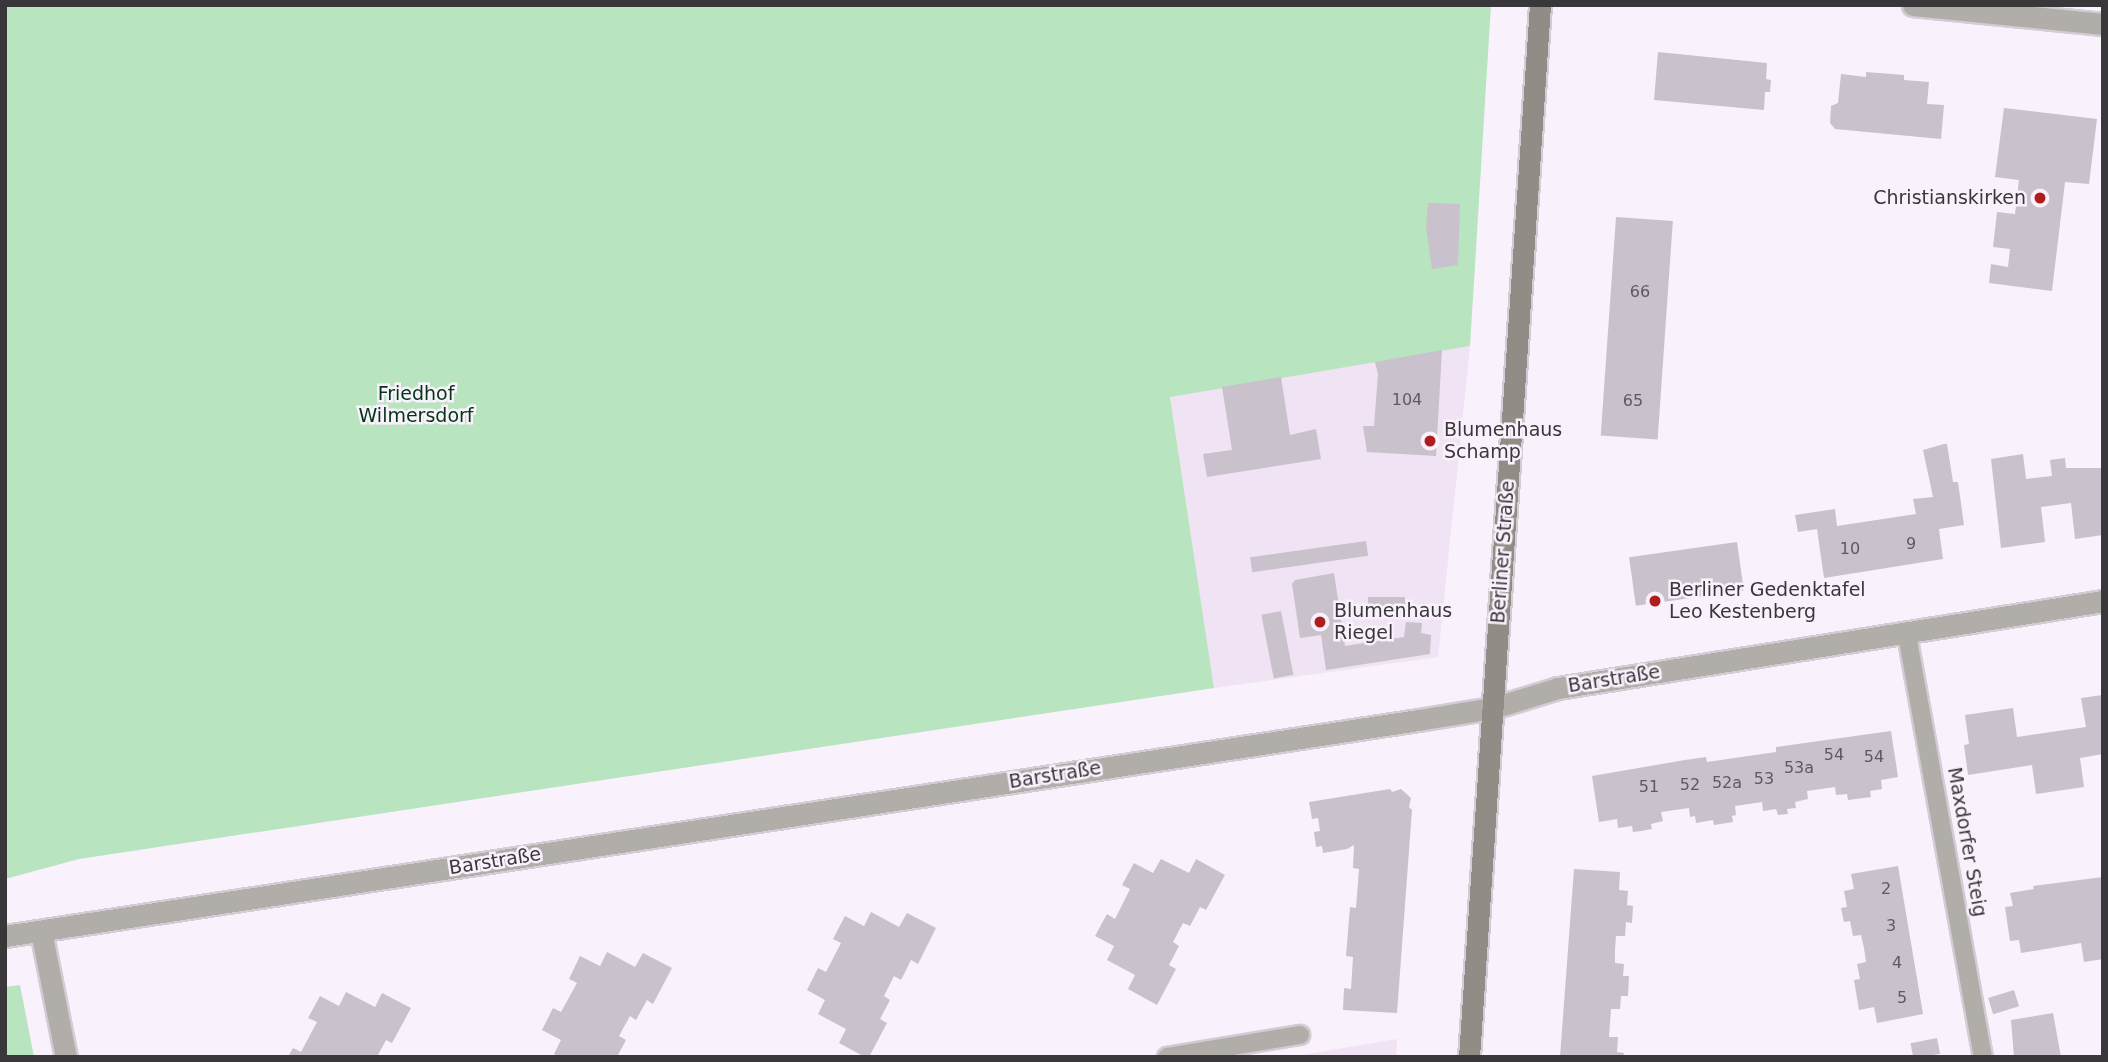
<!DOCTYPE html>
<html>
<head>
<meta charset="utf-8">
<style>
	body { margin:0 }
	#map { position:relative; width:2108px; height:1062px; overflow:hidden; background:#f9f1fb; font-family:"DejaVu Sans",sans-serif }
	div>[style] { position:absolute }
	.built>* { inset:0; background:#f0e3f3 }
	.green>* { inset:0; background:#b8e4c0 }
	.building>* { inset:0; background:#c9c1cb; transform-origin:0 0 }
	.roads { filter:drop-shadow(2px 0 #d3ccd5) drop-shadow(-2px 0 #d3ccd5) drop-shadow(0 2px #d3ccd5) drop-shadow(0 -2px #d3ccd5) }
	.lane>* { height:18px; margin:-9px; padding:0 9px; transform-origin:9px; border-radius:9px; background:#b1aeaa }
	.street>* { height:21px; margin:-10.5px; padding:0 10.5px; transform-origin:10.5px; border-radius:10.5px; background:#b1aeaa }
	.secondary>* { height:21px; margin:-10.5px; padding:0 10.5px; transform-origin:10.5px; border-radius:10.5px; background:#918d86 }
	.dots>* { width:19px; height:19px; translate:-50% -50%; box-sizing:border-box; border:4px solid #f9f1fb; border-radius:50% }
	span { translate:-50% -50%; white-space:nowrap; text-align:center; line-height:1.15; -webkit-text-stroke:5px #f9f1fb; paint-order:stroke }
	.number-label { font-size:16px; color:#5e5a5f }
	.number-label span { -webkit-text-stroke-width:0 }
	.poi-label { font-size:19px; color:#3a373b }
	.right { translate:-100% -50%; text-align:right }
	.left { translate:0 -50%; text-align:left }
	.park-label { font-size:19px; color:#023615 }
	.street-label { font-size:19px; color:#3a373b }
	.frame { position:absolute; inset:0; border:7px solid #3a373b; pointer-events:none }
</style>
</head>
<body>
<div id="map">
	<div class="built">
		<i style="clip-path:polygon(1470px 346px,1438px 657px,1214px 688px,1170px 396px)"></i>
		<i style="clip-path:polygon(1397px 1039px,1396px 1057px,1289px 1057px)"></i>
	</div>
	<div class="green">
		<i style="clip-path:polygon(5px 5px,1491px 5px,1470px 346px,1170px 397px,1214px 688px,79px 859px,5px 879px)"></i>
		<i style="clip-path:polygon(20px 985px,34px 1057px,5px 1057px,5px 987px)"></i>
	</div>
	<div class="building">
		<i style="clip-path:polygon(1658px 52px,1767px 63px,1766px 79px,1771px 80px,1770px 92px,1765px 92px,1764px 110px,1654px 100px)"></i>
		<i style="clip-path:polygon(1866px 72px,1904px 75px,1904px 80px,1929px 82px,1927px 104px,1944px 105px,1941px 139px,1835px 129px,1830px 123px,1831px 106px,1838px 103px,1841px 74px,1866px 77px)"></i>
		<i style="clip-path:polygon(2004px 108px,2097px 119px,2089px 184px,2065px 182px,2052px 291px,1989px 283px,1991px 264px,2008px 267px,2010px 249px,1993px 247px,1997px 212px,2015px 214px,2019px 180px,1995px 177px)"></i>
		<i style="clip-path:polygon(1428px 203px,1460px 204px,1458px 265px,1432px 269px,1426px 227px)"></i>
		<i style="left:1616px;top:217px;width:57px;height:219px;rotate:4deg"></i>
		<i style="clip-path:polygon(1442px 350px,1436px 456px,1367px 452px,1363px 426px,1374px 426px,1378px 374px,1375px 362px)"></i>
		<i style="clip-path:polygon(1281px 377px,1290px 435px,1316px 429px,1321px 459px,1207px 477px,1203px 454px,1232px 450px,1222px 387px)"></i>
		<i style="clip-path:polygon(1944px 444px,1947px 444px,1953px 482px,1958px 482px,1964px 525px,1939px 529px,1943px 559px,1824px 578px,1817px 529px,1798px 532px,1795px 515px,1835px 509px,1837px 526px,1916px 514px,1913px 499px,1933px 497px,1923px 450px)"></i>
		<i style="clip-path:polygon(2023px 454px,2026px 479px,2052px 476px,2050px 460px,2065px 458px,2066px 468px,2103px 468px,2103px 535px,2075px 539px,2071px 503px,2041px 507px,2045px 542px,2001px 548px,1991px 459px)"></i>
		<i style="left:1366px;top:541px;width:15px;height:117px;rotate:82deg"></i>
		<i style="left:1737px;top:542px;width:49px;height:109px;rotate:82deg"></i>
		<i style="clip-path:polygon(1334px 573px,1345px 646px,1404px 637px,1406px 622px,1422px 623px,1421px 633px,1431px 635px,1430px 654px,1326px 670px,1321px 635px,1300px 638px,1292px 584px,1295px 580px)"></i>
		<i style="left:1368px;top:597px;width:37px;height:16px"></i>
		<i style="left:1281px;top:611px;width:65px;height:20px;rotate:79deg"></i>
		<i style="clip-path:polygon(2103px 695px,2103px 754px,2080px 758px,2084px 787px,2036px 794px,2032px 765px,1968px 775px,1964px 745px,1969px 744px,1965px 715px,2013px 708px,2017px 737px,2086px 727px,2081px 698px)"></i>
		<i style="clip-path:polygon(1891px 731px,1898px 777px,1881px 780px,1882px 789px,1870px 791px,1871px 797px,1848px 800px,1847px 794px,1836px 795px,1835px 787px,1807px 791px,1808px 799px,1795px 802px,1796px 808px,1787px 809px,1788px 814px,1778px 815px,1776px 809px,1763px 811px,1762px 802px,1735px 806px,1736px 815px,1732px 816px,1733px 822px,1714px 825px,1713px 820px,1696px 823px,1695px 816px,1690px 817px,1689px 808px,1661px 812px,1663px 821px,1651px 824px,1652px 829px,1641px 831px,1633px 832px,1632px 826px,1618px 828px,1617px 819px,1599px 822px,1592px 776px,1685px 760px,1706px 757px,1707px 762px,1776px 752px,1776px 747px)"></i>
		<i style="clip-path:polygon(1390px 789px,1392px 792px,1401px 789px,1411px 798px,1409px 807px,1412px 810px,1397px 1013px,1343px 1010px,1344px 988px,1351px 989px,1353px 957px,1346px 956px,1350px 907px,1356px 908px,1359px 869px,1353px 868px,1354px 845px,1347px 849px,1323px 853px,1322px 846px,1316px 847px,1314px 832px,1320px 831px,1318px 818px,1312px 819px,1309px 802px)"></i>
		<i style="clip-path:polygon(1161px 859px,1189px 873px,1196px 859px,1225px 875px,1206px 910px,1200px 907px,1190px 926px,1183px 923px,1173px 942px,1179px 946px,1169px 965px,1176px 969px,1157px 1005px,1128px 989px,1135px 975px,1107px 960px,1114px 946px,1095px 936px,1107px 914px,1115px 919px,1130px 889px,1122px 885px,1134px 863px,1153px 873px)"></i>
		<i style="clip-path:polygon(1898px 866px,1923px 1014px,1877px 1023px,1874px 1007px,1859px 1010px,1854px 980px,1860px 979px,1857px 964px,1866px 962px,1864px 948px,1861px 935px,1853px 936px,1850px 921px,1844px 922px,1841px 908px,1847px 907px,1844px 891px,1854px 889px,1851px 874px)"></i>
		<i style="clip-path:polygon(1574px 869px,1620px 872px,1619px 890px,1628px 891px,1627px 905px,1633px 906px,1632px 923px,1626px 922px,1625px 936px,1616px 936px,1615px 949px,1615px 963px,1624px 964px,1623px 976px,1629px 976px,1628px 996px,1621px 996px,1620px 1009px,1611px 1009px,1609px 1037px,1618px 1037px,1617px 1052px,1624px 1053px,1623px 1057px,1560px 1057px)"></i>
		<i style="clip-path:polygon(2103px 877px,2103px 959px,2084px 962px,2081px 943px,2021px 953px,2019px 940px,2010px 941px,2005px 907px,2013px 906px,2010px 893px,2034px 889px,2033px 886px)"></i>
		<i style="clip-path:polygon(871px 912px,899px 927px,907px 913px,936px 928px,918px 964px,911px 960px,901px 980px,894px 976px,884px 996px,890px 1000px,880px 1019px,887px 1023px,869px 1057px,865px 1057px,839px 1043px,846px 1029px,818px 1014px,825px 1000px,807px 990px,818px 968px,826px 972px,841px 943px,833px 939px,845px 916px,864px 926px)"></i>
		<i style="clip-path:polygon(607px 952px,635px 967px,643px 953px,672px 968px,653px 1004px,647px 1000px,636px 1020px,630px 1016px,619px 1036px,626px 1040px,617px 1057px,559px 1057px,554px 1054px,561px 1040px,542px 1030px,553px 1008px,561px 1012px,577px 983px,569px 979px,580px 956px,600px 966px)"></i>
		<i style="left:2014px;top:990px;width:17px;height:27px;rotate:73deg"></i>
		<i style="clip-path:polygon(346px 992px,375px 1007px,382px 993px,411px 1008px,392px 1043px,386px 1040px,377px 1057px,288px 1057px,293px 1048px,301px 1052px,317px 1022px,308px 1018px,320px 996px,339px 1006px)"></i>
		<i style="clip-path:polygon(2053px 1013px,2061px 1057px,2014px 1057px,2011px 1020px)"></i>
		<i style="left:1937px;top:1038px;width:16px;height:27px;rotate:79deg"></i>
	</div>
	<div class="roads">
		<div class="lane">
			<i style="left:1907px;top:635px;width:429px;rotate:79.8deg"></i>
			<i style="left:1167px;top:1057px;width:135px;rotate:-9.4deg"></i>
		</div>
		<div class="street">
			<i style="left:1913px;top:5px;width:191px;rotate:5.7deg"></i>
			<i style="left:41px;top:931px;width:128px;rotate:78.8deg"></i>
			<i style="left:5px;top:936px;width:1429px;rotate:-8.69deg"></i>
			<i style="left:1418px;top:720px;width:76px;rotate:-9.1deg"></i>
			<i style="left:1493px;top:708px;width:68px;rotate:-17.1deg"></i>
			<i style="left:1558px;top:688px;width:552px;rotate:-9.07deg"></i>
		</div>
		<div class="secondary">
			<i style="left:1469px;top:1057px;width:1054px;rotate:-86.14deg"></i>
		</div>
	</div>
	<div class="dots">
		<i style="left:2040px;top:198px;background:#af1e1d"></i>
		<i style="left:1430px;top:441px;background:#af1e1d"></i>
		<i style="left:1655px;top:601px;background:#af1e1d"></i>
		<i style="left:1320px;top:622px;background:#af1e1d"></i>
	</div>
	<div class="number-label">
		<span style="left:1640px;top:292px">66</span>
		<span style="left:1407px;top:400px">104</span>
		<span style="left:1633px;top:401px">65</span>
		<span style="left:1911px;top:544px">9</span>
		<span style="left:1850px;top:549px">10</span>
		<span style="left:1834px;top:755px">54</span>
		<span style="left:1874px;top:757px">54</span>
		<span style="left:1799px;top:768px">53a</span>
		<span style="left:1764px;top:779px">53</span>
		<span style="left:1727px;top:783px">52a</span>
		<span style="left:1690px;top:785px">52</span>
		<span style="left:1649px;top:787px">51</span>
		<span style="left:1886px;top:889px">2</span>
		<span style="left:1891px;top:926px">3</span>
		<span style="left:1897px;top:963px">4</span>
		<span style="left:1902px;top:998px">5</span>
	</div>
	<div class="poi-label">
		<span class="right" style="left:2026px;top:198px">Christianskirken</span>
		<span class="left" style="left:1444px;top:441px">Blumenhaus<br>Schamp</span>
		<span class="left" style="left:1669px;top:601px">Berliner Gedenktafel<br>Leo Kestenberg</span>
		<span class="left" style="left:1334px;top:622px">Blumenhaus<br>Riegel</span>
	</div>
	<div class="park-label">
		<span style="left:416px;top:405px">Friedhof<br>Wilmersdorf</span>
	</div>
	<div class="street-label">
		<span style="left:1503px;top:552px;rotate:-86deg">Berliner Straße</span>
		<span style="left:1614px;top:679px;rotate:-9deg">Barstraße</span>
		<span style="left:1055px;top:775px;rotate:-9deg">Barstraße</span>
		<span style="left:1967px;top:842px;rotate:80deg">Maxdorfer Steig</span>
		<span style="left:495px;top:861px;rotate:-9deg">Barstraße</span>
	</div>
	<div class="frame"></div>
</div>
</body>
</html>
